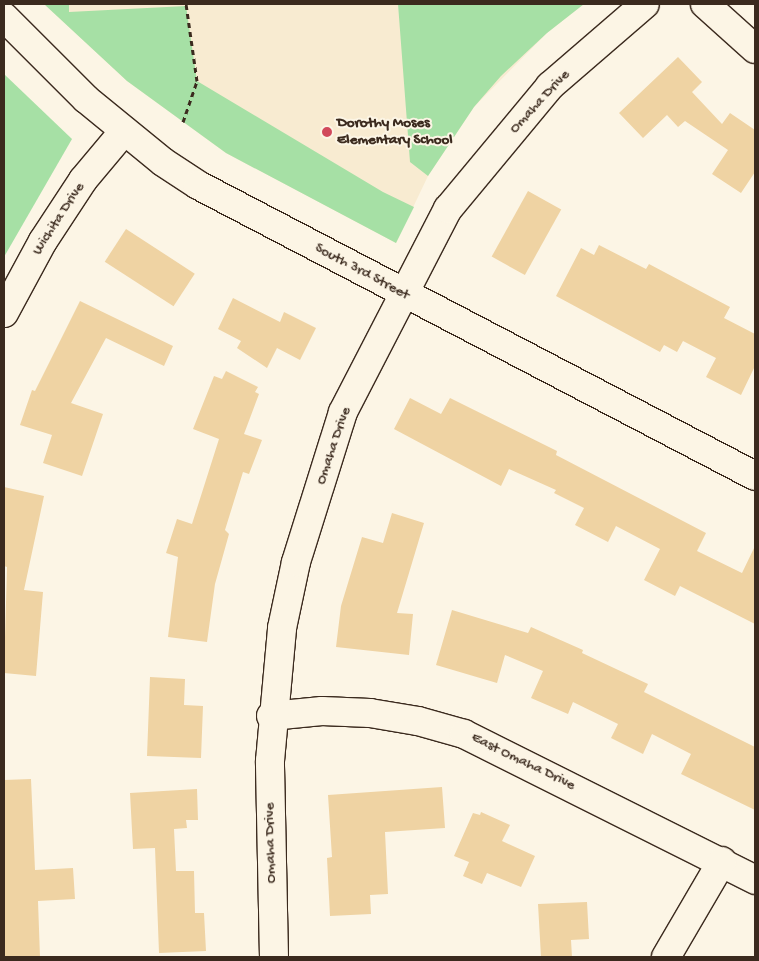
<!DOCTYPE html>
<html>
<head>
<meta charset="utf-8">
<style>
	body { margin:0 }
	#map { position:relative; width:759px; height:961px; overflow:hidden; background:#fcf5e5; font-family:"Gochi Hand",sans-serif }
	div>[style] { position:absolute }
	.built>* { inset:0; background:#f8ebd1 }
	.green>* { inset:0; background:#a6e0a5 }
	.building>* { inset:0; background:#efd3a3; transform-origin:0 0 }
	.path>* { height:3px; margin-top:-1.5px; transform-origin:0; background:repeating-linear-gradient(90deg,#3b2a1e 0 5px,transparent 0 9px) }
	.roads { filter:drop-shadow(1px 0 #3b2a1e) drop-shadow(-1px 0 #3b2a1e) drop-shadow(0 1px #3b2a1e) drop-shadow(0 -1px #3b2a1e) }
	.minor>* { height:28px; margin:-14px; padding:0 14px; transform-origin:14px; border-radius:14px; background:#fcf5e5 }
	.tertiary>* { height:28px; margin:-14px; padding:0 14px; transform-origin:14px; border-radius:14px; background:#fcf5e5 }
	.dots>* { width:14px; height:14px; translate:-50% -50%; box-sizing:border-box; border:2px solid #fcf5e5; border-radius:50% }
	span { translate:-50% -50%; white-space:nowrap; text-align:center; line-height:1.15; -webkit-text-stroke:4px #fcf5e5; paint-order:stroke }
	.street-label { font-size:15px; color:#3b2a1e }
	.poi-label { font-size:15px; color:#3b2a1e; font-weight:700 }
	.left { translate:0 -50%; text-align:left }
	.frame { position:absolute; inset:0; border:5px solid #3b2a1e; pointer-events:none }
</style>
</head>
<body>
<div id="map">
	<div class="built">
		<i style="clip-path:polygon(44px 4px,584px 4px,547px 33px,474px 107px,428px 176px,396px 243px,226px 153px,127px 81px)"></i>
	</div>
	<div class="green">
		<i style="clip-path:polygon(44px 4px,69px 4px,69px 12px,186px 6px,197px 81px,383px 192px,414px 207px,396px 243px,226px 153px,127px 81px)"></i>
		<i style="clip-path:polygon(398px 4px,584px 4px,547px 33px,501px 76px,474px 107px,428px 176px,410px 162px)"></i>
		<i style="clip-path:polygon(4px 74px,72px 139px,4px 257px)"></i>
	</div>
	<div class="building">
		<i style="clip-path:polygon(678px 57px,702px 82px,692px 92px,722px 124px,730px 113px,755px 130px,755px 172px,741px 193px,712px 174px,728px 150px,685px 121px,678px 127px,667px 115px,643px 138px,619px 113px)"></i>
		<i style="left:528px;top:191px;width:38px;height:75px;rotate:29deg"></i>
		<i style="left:126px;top:229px;width:82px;height:39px;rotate:33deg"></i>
		<i style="clip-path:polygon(599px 245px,646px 269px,649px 264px,730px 307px,724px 318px,755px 334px,755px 366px,741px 395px,706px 377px,716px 358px,683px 341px,677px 352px,664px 345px,660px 352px,556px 296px,581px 248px,594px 255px)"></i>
		<i style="clip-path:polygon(233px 298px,280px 322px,284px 312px,316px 328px,300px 360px,277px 348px,267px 368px,237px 348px,241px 341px,218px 329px)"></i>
		<i style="clip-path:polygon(80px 301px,173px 346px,164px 366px,106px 338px,71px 403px,103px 414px,82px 476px,43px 463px,52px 435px,20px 425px,32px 390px,35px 391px)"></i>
		<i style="clip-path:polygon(226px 371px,258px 387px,255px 392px,259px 394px,244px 434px,262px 440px,249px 474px,243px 472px,225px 530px,229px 534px,215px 584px,207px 642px,168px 637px,178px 557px,166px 553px,177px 519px,192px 524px,219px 439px,193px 429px,214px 376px,222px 379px)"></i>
		<i style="clip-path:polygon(410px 398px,441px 414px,450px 398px,557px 451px,556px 455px,706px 533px,697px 551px,742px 573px,755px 546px,755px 624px,680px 586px,675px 596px,644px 580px,660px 549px,616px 526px,608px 542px,575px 525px,584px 508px,554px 493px,556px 490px,509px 469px,501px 486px,394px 429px)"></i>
		<i style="clip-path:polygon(4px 487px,44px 496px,24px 590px,43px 592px,36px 676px,4px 673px,7px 567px,4px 566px)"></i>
		<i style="clip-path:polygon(392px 513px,424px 523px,397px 613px,413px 614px,409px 655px,336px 647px,341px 606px,362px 537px,383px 543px)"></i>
		<i style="clip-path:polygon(452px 610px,528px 633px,531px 627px,583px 650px,582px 653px,648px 684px,644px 692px,755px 747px,755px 810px,681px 774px,691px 754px,652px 734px,643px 754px,611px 738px,618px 724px,573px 702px,568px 714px,531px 698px,543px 671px,505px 655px,497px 683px,436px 665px)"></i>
		<i style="clip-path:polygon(150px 677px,185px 679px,184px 705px,203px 706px,201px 758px,147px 756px)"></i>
		<i style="clip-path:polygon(31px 779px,35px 870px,73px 868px,75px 899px,38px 901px,40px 957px,4px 957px,4px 780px)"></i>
		<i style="clip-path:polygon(442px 787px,445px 828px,385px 832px,388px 894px,370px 895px,371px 914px,330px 916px,327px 858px,332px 857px,328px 795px)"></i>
		<i style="clip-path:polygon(197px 789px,198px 820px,186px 820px,187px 828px,174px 829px,176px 871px,194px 871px,195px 913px,204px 913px,206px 951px,159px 953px,155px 848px,133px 849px,130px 793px)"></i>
		<i style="clip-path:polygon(481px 812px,510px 825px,502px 841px,535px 856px,521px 887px,487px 873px,482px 884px,463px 876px,469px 862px,454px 856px,473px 813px,480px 815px)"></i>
		<i style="clip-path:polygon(587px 902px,589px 939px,571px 940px,572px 957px,541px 957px,538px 904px)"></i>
	</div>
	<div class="path">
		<i style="left:183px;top:122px;width:43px;rotate:-71.1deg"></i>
		<i style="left:197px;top:81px;width:78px;rotate:-98.1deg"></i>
	</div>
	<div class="roads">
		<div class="minor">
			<i style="left:705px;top:4px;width:67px;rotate:42deg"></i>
			<i style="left:4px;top:313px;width:82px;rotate:-61.6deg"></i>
			<i style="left:43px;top:241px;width:73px;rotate:-56.7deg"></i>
			<i style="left:83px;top:180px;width:64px;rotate:-50.1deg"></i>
			<i style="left:271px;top:716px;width:51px;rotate:-5.6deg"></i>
			<i style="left:322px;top:711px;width:48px;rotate:2.4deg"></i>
			<i style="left:370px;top:713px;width:49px;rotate:9.5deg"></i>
			<i style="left:418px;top:721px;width:48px;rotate:15.8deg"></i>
			<i style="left:464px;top:734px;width:326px;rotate:26.6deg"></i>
			<i style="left:274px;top:957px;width:196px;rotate:-91.2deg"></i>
			<i style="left:270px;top:761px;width:134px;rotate:-84.8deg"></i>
			<i style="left:282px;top:628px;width:67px;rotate:-78deg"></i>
			<i style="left:296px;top:562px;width:157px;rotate:-72.6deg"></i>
			<i style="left:343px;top:412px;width:229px;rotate:-62.7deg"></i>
			<i style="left:448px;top:209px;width:160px;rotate:-50.3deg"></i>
			<i style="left:550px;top:86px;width:125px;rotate:-40.8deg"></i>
			<i style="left:666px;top:957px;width:111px;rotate:-59.7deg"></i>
		</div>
		<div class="tertiary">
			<i style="left:4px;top:17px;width:116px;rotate:45deg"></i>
			<i style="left:86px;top:99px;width:99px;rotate:39.3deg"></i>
			<i style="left:163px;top:162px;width:42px;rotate:33.3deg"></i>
			<i style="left:198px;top:185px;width:628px;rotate:27.58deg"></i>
		</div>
	</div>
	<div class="dots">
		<i style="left:327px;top:132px;background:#d1495b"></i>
	</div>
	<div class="street-label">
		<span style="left:540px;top:102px;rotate:-47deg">Omaha Drive</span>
		<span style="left:59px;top:219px;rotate:-57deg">Wichita Drive</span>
		<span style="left:362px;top:272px;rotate:28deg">South 3rd Street</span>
		<span style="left:334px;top:446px;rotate:-71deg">Omaha Drive</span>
		<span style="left:523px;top:762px;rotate:26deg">East Omaha Drive</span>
		<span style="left:271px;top:843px;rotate:-91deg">Omaha Drive</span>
	</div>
	<div class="poi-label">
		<span class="left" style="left:337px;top:132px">Dorothy Moses<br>Elementary School</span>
	</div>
	<div class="frame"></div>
</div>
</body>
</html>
